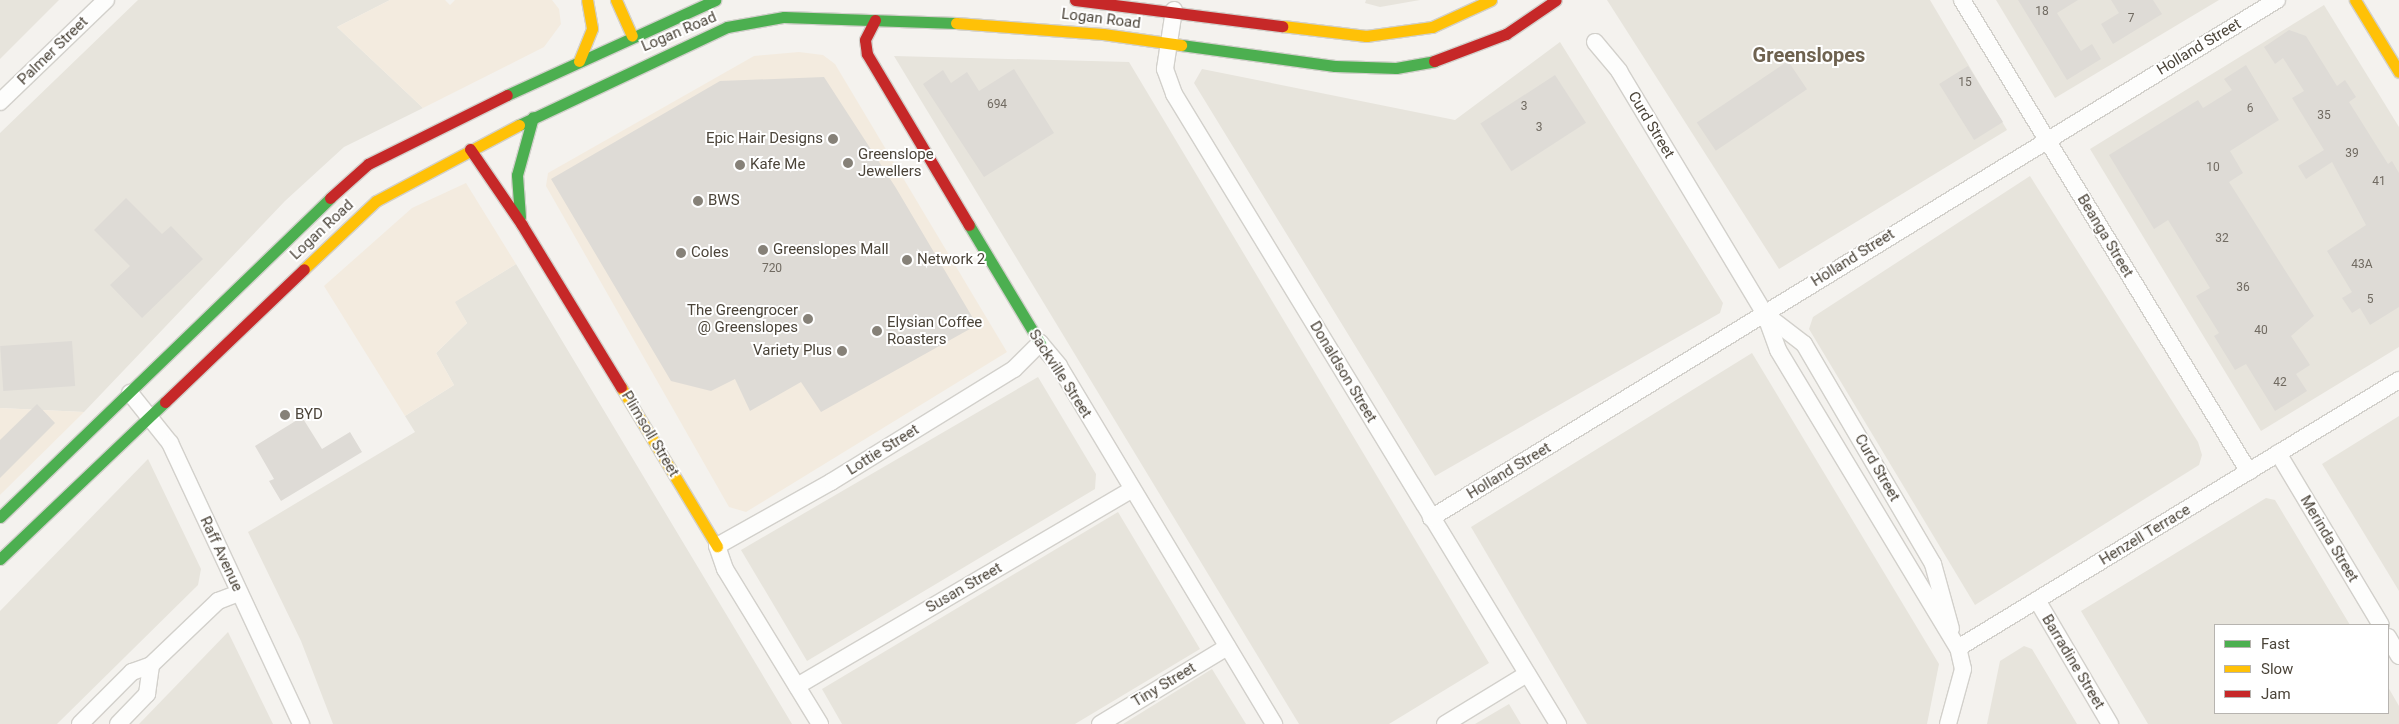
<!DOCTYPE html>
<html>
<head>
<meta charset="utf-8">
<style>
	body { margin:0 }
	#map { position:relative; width:2399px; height:724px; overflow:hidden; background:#f4f2ee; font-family:Roboto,sans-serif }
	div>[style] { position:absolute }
	.residential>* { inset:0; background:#e7e4dc }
	.commercial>* { inset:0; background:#f3ebdf }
	.building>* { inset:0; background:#dedbd6; transform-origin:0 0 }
	.roads { filter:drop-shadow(1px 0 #d2d0cb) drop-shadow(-1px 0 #d2d0cb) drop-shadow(0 1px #d2d0cb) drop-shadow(0 -1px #d2d0cb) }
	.street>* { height:16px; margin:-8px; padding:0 8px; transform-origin:8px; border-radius:8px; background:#fdfdfc }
	.fast>* { height:11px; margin:-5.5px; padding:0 5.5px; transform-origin:5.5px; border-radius:5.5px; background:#4caf50 }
	.slow>* { height:11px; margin:-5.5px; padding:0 5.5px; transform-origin:5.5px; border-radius:5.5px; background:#ffc107 }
	.jam>* { height:11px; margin:-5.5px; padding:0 5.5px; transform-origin:5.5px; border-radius:5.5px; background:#c62828 }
	.dots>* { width:14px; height:14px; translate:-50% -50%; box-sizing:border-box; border:2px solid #fff; border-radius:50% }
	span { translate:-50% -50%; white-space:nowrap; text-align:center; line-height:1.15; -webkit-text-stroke:4px #fff; paint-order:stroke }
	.number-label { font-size:12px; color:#706a61 }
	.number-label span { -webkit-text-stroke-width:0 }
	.street-label { font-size:15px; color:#4b4439 }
	.poi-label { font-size:15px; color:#4b4439 }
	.right { translate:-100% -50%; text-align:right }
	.left { translate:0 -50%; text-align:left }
	.district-label { font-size:20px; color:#6e6250; font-weight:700 }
	.legend { position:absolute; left:2214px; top:624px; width:175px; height:90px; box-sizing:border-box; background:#fff; border:1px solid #b7b4b0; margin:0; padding:6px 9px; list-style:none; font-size:15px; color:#4b4439 }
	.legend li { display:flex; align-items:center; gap:10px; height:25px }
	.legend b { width:25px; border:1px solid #b7b4b0 }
</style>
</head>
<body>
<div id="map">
	<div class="residential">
		<i style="clip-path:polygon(0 0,59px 0,0 59px)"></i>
		<i style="clip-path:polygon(138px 0,390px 0,337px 27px,423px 108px,344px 147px,285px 201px,84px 412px,0 408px,0 133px)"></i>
		<i style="clip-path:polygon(1366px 0,1420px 0,1380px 7px,1365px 3px)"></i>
		<i style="clip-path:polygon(1607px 0,1930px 0,2007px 130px,1779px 269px)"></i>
		<i style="clip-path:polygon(1996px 0,2219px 0,2055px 98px)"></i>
		<i style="clip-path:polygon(2324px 5px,2399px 127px,2399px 347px,2261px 431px,2090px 149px)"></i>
		<i style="clip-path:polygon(1560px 42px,1723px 303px,1720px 313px,1435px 476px,1194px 83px,1202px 69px,1455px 120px)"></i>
		<i style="clip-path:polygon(894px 56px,1129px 62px,1489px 663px,1389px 724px,1299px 724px)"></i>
		<i style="clip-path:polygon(2030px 176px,2198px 442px,2202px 455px,2199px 465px,1975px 605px,1809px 329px,1813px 317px)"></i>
		<i style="clip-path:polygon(516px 264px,792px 724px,333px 724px,301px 641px,248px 532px,415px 432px,405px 416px,454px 385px,436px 353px,467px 323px,454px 302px)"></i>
		<i style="clip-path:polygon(1752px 353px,1939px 664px,1927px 724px,1587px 724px,1471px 527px)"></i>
		<i style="clip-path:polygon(1038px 377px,1096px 474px,1095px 489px,807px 661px,741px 550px)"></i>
		<i style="clip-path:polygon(2399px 416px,2399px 591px,2322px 464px)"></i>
		<i style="clip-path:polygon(148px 459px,201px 569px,198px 585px,57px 724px,0 724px,0 611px)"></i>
		<i style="clip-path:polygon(2266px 498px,2275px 500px,2350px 625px,2215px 625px,2215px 713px,2388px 713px,2388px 687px,2399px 706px,2399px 724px,2148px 724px,2081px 611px)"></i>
		<i style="clip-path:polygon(1118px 512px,1200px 649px,1075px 724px,842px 724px,822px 689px)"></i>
		<i style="clip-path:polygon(228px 632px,273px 724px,139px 724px)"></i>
		<i style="clip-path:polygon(2024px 646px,2032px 649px,2077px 724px,1987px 724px,2000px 661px)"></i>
		<i style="clip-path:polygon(1212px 669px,1246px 724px,1123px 724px)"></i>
		<i style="clip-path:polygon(1509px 704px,1521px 724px,1475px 724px)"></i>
	</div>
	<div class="commercial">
		<i style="clip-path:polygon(390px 0,445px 0,450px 5px,455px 0,552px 0,559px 9px,561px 24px,544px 47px,423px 108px,337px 27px)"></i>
		<i style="clip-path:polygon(799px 52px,823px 55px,835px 64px,1007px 352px,746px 512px,729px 507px,546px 186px,548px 173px,754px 56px)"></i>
		<i style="clip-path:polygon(466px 183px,516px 264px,455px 302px,467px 323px,436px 353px,454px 385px,405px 416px,324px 286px,412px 208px)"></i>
		<i style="clip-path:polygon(0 408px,84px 412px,0 495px)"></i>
	</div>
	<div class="building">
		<i style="clip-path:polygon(2018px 0,2078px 0,2057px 13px,2081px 51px,2092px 44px,2101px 59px,2067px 80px)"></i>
		<i style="clip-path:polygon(2111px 0,2153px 0,2162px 14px,2113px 44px,2101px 24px,2119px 13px)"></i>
		<i style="clip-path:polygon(2289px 30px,2306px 36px,2337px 86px,2345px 80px,2356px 97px,2349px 102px,2388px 164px,2392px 161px,2399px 173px,2399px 307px,2370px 325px,2360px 308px,2352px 313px,2342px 298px,2352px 292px,2327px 251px,2366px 225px,2332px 162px,2306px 179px,2298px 166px,2324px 150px,2292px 98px,2304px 91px,2283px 58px,2275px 64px,2264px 47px)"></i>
		<i style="left:1788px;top:61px;width:34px;height:110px;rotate:56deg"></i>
		<i style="clip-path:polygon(2246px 65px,2279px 120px,2230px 151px,2243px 173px,2229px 182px,2314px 316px,2291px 336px,2310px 365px,2296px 374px,2307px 391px,2275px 411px,2246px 364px,2235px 370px,2214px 336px,2219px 333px,2196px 296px,2210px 288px,2168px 220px,2154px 229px,2109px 155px,2198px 100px,2203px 108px,2232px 90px,2224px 79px)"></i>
		<i style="left:1968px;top:66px;width:66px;height:34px;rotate:58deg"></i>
		<i style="clip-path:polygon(1014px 69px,1054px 133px,984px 177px,923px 84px,943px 70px,951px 83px,967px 72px,979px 91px)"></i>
		<i style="left:1555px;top:75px;width:57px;height:89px;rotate:57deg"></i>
		<i style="clip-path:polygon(824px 77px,896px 188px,977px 325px,821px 412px,801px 382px,750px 411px,735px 379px,711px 391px,671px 381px,551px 179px,720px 81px)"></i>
		<i style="clip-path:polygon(126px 198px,162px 234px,171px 226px,203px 259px,142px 318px,110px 285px,130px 266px,94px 230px)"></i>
		<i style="left:72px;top:341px;width:45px;height:72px;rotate:86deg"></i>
		<i style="clip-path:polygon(37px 404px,55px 423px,0 478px,0 440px)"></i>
		<i style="clip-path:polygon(302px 417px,322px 449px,350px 432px,362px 452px,281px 501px,269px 481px,274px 479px,255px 446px)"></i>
	</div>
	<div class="roads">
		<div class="street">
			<i style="left:1962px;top:0;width:552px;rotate:58.7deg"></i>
			<i style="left:1174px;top:10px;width:60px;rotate:98.7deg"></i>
			<i style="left:1165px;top:69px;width:27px;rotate:70deg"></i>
			<i style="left:1174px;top:94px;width:738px;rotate:58.64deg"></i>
			<i style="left:1595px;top:42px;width:38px;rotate:50deg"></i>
			<i style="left:1619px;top:71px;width:283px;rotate:59deg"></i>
			<i style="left:1765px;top:314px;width:38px;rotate:70deg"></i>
			<i style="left:1778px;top:350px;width:348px;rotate:58.9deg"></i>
			<i style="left:0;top:102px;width:147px;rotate:-43.9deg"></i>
			<i style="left:1765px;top:314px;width:49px;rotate:37.6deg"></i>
			<i style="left:1804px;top:344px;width:255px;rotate:59.6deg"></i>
			<i style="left:1933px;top:564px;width:67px;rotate:74.5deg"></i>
			<i style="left:130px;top:393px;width:64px;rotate:51.3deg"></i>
			<i style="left:170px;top:443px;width:310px;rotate:65deg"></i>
			<i style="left:2278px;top:453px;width:200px;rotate:59.1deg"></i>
			<i style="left:1431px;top:518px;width:992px;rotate:-31.48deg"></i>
			<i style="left:2037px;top:600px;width:144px;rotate:59.5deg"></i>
			<i style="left:2388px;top:637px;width:22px;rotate:60deg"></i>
			<i style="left:797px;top:686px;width:387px;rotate:-30.4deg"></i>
			<i style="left:80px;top:724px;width:74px;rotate:-45deg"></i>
			<i style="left:132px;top:672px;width:20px;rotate:-20deg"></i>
			<i style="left:151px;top:665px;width:93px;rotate:-43.7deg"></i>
			<i style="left:218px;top:601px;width:22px;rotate:-21deg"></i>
			<i style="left:118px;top:724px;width:42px;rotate:-46deg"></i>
			<i style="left:147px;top:694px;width:29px;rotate:-82deg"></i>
			<i style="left:820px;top:724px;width:182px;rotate:-121.5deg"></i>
			<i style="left:725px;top:569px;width:24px;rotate:-109deg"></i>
			<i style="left:717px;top:546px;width:131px;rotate:-29.3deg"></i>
			<i style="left:831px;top:482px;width:215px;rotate:-31.7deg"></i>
			<i style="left:1014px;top:369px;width:37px;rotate:-45deg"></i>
			<i style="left:1040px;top:343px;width:30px;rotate:50deg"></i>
			<i style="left:1059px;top:366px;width:418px;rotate:59deg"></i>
			<i style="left:1100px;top:724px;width:149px;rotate:-31.2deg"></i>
			<i style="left:1445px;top:724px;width:96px;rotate:-31.4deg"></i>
			<i style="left:1948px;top:724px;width:57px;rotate:-74.7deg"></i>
			<i style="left:1963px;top:669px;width:22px;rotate:-103deg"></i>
			<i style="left:1958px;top:648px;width:516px;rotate:-31.29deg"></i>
		</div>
		<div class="fast">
			<i style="left:1181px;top:45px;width:155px;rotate:7.8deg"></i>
			<i style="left:1335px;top:66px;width:61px;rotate:1.9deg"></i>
			<i style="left:1396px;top:68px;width:39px;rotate:-10deg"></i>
			<i style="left:507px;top:95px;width:229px;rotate:-24.5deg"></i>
			<i style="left:519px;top:125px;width:230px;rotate:-25.2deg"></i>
			<i style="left:727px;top:27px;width:58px;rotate:-10deg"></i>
			<i style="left:784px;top:17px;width:172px;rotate:2deg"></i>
			<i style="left:520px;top:217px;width:42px;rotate:-94.1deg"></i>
			<i style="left:517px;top:175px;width:60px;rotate:-74.6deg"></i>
			<i style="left:969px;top:225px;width:138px;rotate:59deg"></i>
			<i style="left:0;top:517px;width:459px;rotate:-44deg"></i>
			<i style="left:0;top:559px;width:228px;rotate:-43.6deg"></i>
		</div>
		<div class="slow">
			<i style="left:616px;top:0;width:39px;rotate:66deg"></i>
			<i style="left:2355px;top:0;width:84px;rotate:58.6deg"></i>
			<i style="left:956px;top:23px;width:147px;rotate:4.3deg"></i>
			<i style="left:1103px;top:34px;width:79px;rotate:8deg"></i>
			<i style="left:1282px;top:26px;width:85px;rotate:6.8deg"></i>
			<i style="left:1366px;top:36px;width:67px;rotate:-7.8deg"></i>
			<i style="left:1432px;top:27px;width:65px;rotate:-24.6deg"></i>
			<i style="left:579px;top:61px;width:35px;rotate:-68deg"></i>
			<i style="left:592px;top:28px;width:28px;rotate:-100deg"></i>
			<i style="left:304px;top:269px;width:99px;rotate:-43.4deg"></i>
			<i style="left:376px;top:201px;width:162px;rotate:-28deg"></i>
			<i style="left:621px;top:387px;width:186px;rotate:58.9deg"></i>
		</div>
		<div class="jam">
			<i style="left:1075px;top:0;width:209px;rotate:7.2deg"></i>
			<i style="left:875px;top:20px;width:22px;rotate:117deg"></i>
			<i style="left:865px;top:40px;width:14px;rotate:82deg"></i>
			<i style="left:867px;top:54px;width:199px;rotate:59.2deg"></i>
			<i style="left:1434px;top:61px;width:77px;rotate:-20.6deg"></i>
			<i style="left:1506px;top:34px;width:60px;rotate:-34.2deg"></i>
			<i style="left:470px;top:149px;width:92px;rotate:55.6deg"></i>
			<i style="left:522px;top:225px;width:190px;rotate:58.6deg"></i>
			<i style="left:330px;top:198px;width:51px;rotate:-41.8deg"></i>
			<i style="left:368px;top:164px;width:155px;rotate:-26.4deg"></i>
			<i style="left:165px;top:402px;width:192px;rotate:-43.7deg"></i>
		</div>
	</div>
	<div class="dots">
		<i style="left:833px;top:139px;background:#868178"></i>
		<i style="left:848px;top:163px;background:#868178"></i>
		<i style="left:740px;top:165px;background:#868178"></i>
		<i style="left:698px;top:201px;background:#868178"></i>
		<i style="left:763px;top:250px;background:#868178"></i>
		<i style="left:681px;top:253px;background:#868178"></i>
		<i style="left:907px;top:260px;background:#868178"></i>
		<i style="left:808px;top:319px;background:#868178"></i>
		<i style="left:877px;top:331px;background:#868178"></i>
		<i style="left:842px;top:351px;background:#868178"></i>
		<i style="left:285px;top:415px;background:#868178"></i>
	</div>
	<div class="number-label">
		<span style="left:2042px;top:12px">18</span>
		<span style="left:2131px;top:19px">7</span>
		<span style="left:1965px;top:83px">15</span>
		<span style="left:997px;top:105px">694</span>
		<span style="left:1524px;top:107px">3</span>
		<span style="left:2250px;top:109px">6</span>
		<span style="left:2324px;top:116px">35</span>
		<span style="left:1539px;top:128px">3</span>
		<span style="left:2352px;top:154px">39</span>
		<span style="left:2213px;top:168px">10</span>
		<span style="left:2379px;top:182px">41</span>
		<span style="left:2222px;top:239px">32</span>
		<span style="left:2362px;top:265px">43A</span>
		<span style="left:772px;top:269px">720</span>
		<span style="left:2243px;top:288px">36</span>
		<span style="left:2370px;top:300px">5</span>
		<span style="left:2261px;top:331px">40</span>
		<span style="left:2280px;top:383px">42</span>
	</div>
	<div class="street-label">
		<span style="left:1101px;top:19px;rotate:7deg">Logan Road</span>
		<span style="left:679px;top:32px;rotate:-23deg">Logan Road</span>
		<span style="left:2199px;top:47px;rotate:-31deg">Holland Street</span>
		<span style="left:53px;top:51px;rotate:-44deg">Palmer Street</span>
		<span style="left:1651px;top:125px;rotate:59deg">Curd Street</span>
		<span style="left:322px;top:230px;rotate:-43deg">Logan Road</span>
		<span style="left:2105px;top:236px;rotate:59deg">Beanga Street</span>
		<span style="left:1853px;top:258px;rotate:-32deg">Holland Street</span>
		<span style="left:1343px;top:372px;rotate:59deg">Donaldson Street</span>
		<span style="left:1060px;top:374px;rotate:57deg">Sackville Street</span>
		<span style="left:650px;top:434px;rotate:59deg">Plimsoll Street</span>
		<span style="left:883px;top:450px;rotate:-32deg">Lottie Street</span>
		<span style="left:1877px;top:468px;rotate:60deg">Curd Street</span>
		<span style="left:1509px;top:471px;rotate:-31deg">Holland Street</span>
		<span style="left:2145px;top:535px;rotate:-31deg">Henzell Terrace</span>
		<span style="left:2329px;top:539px;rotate:59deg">Merinda Street</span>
		<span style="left:221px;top:554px;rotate:65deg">Raff Avenue</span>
		<span style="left:964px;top:588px;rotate:-30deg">Susan Street</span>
		<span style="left:2073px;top:662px;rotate:59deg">Barradine Street</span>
		<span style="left:1164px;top:685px;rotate:-31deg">Tiny Street</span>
	</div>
	<div class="poi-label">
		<span class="right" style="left:823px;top:139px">Epic Hair Designs</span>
		<span class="left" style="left:858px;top:163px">Greenslope<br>Jewellers</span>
		<span class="left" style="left:750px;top:165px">Kafe Me</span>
		<span class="left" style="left:708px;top:201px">BWS</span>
		<span class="left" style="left:773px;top:250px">Greenslopes Mall</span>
		<span class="left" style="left:691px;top:253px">Coles</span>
		<span class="left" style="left:917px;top:260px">Network 2</span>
		<span class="right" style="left:798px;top:319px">The Greengrocer<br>@ Greenslopes</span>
		<span class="left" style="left:887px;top:331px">Elysian Coffee<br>Roasters</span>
		<span class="right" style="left:832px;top:351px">Variety Plus</span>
		<span class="left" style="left:295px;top:415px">BYD</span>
	</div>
	<div class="district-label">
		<span style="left:1809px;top:55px">Greenslopes</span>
	</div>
	<ul class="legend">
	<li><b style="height:6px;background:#4caf50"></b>Fast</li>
	<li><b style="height:6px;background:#ffc107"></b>Slow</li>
	<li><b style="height:6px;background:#c62828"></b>Jam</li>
	</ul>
</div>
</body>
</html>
